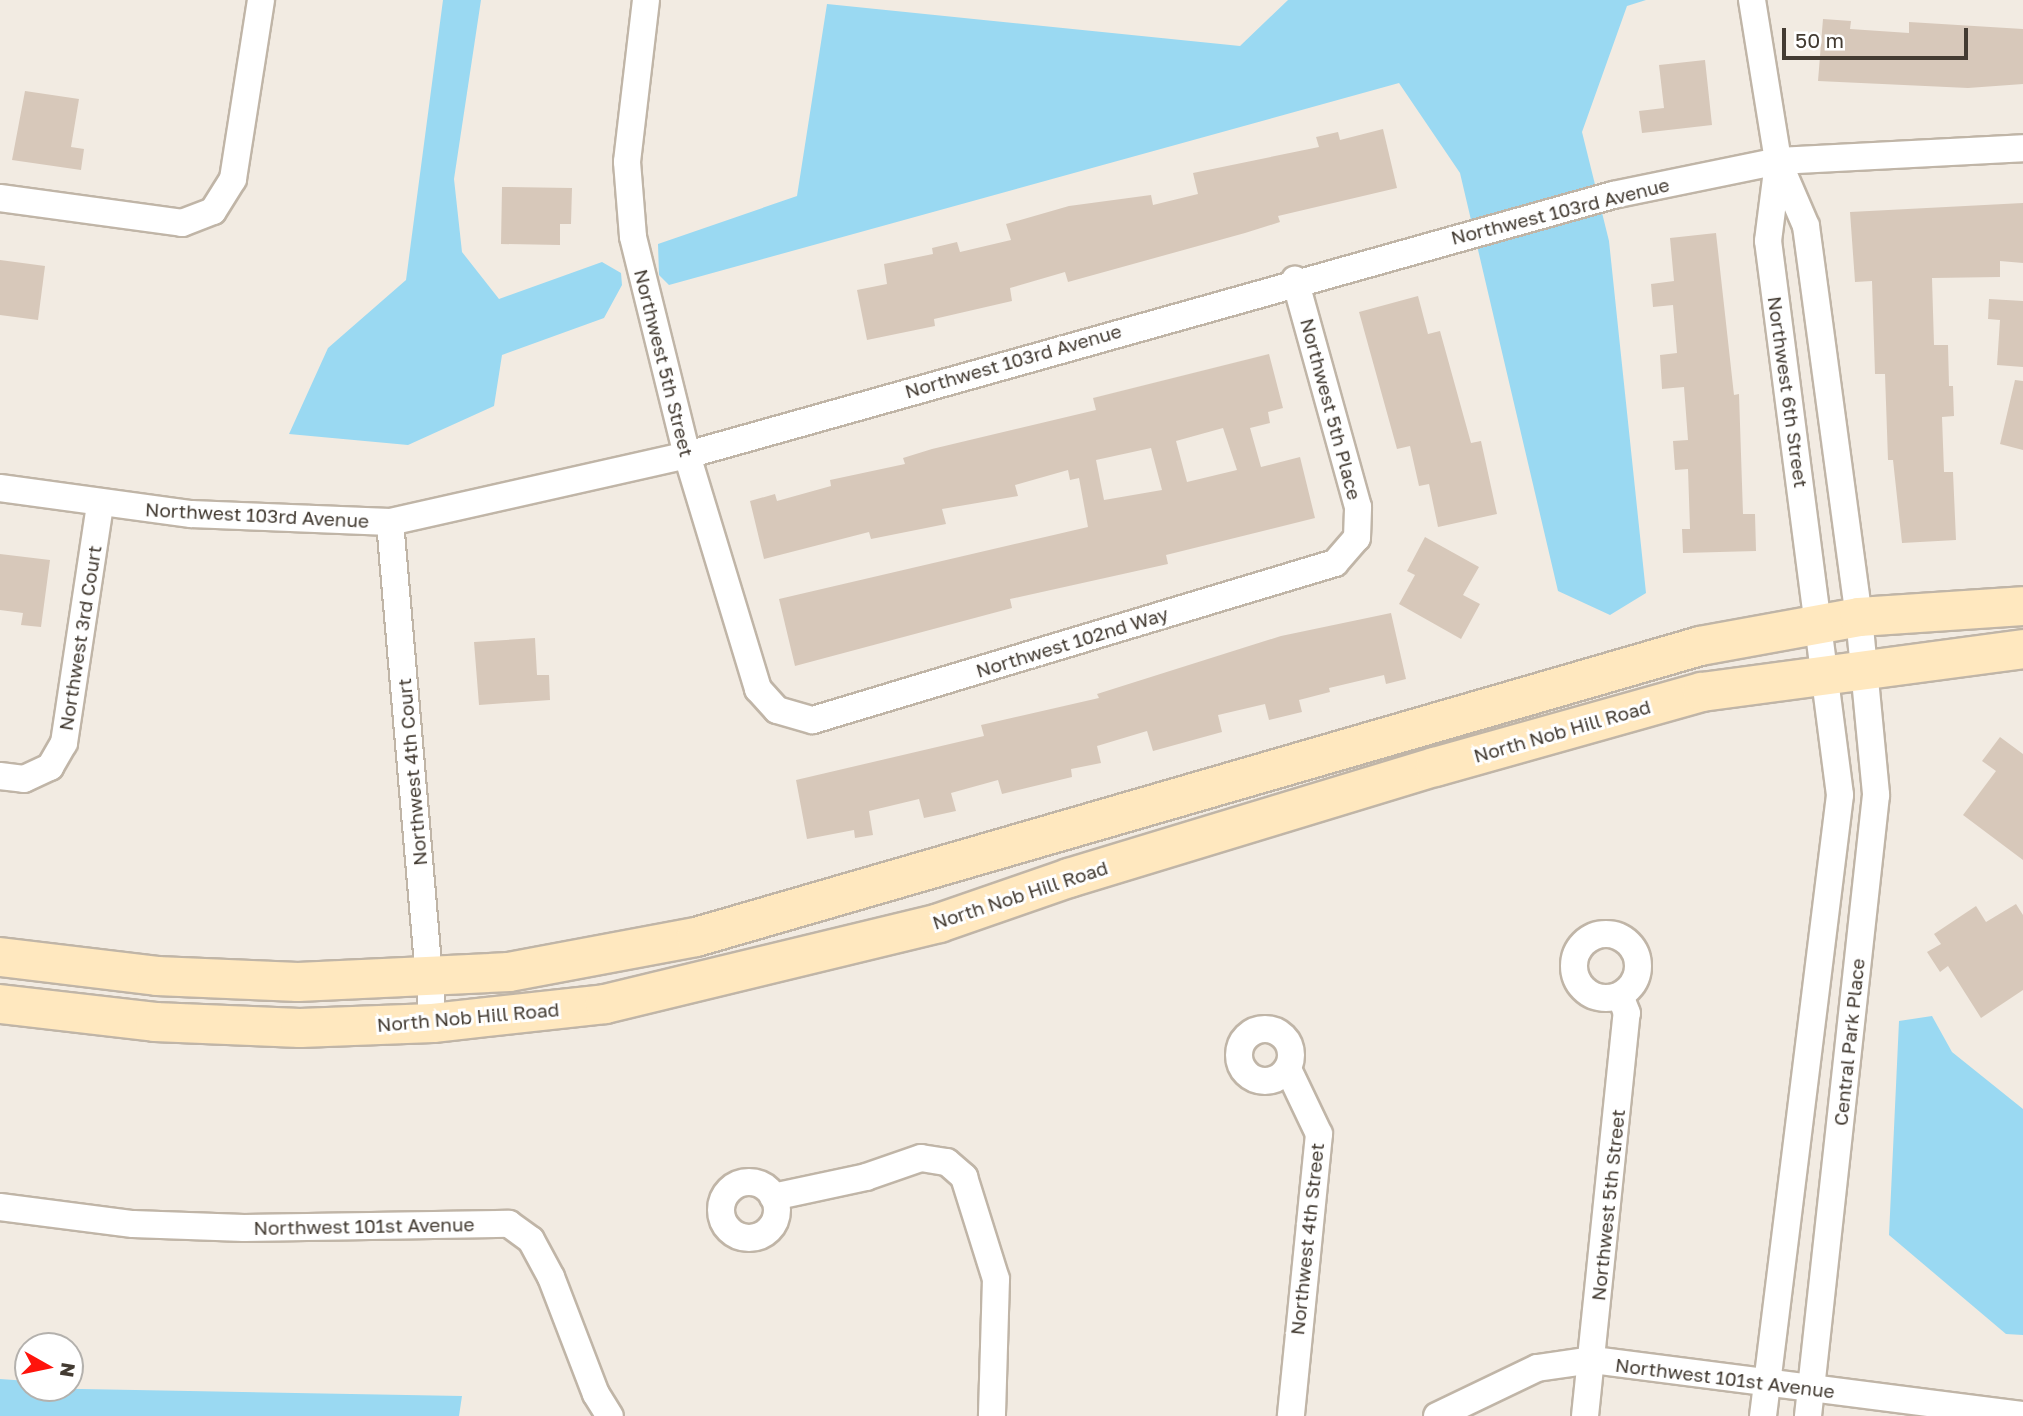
<!DOCTYPE html>
<html>
<head>
<meta charset="utf-8">
<style>
	body { margin:0 }
	#map { position:relative; width:2023px; height:1416px; overflow:hidden; background:#f2ebe2; font-family:"Golos Text",sans-serif }
	div>[style] { position:absolute }
	.water>* { inset:0; background:#9ad9f2 }
	.building>* { inset:0; background:#d7c8ba }
	.roads { filter:drop-shadow(2px 0 #c0b5a7) drop-shadow(-2px 0 #c0b5a7) drop-shadow(0 2px #c0b5a7) drop-shadow(0 -2px #c0b5a7) }
	.minor>* { height:26px; margin:-13px; padding:0 13px; transform-origin:13px; border-radius:13px; background:#fff }
	.minor>.ring { margin:-13px; padding:0; box-sizing:content-box; background:none; border:26px solid #fff; border-radius:50% }
	.secondary>* { height:38px; margin:-19px; padding:0 19px; transform-origin:19px; border-radius:19px; background:#ffe8bf }
	span { translate:-50% -50%; white-space:nowrap; text-align:center; line-height:1.15; -webkit-text-stroke:6px #fff; paint-order:stroke }
	.street-label { font-size:19px; color:#433b32 }
	.north { position:absolute; left:14px; top:1332px; width:70px; height:70px; box-sizing:border-box; background:#fff; border:2px solid #b4b1ad; border-radius:50%; rotate:99deg; font-size:19px; font-weight:700; line-height:28px; text-align:center; color:#433b32 }
	.north::after { content:''; display:block; margin:auto; width:24px; height:32px; background:#ff140c; clip-path:polygon(50% 0,100% 100%,50% 72%,0 100%) }
	.scale { position:absolute; left:1782px; top:28px; width:186px; height:32px; box-sizing:border-box; border:4px solid #433b32; border-top:0; padding-left:9px; font-size:21px; line-height:24px; white-space:nowrap; color:#433b32; -webkit-text-stroke:5px #fff; paint-order:stroke }
</style>
</head>
<body>
<div id="map">
	<div class="water">
		<i style="clip-path:polygon(443px 0,481px 0,454px 179px,462px 252px,499px 299px,602px 262px,621px 273px,622px 285px,604px 318px,502px 355px,494px 406px,408px 445px,289px 434px,328px 348px,406px 280px)"></i>
		<i style="clip-path:polygon(1288px 0,1646px 0,1627px 6px,1582px 132px,1609px 241px,1646px 593px,1610px 615px,1558px 591px,1460px 173px,1399px 83px,669px 285px,659px 275px,658px 244px,797px 196px,827px 4px,1240px 46px)"></i>
		<i style="clip-path:polygon(1932px 1016px,1952px 1052px,2023px 1109px,2023px 1335px,2006px 1334px,1889px 1235px,1899px 1021px)"></i>
		<i style="clip-path:polygon(0 1379px,28px 1381px,28px 1388px,462px 1396px,459px 1416px,0 1416px)"></i>
	</div>
	<div class="building">
		<i style="clip-path:polygon(1823px 19px,1851px 21px,1850px 29px,1909px 33px,1909px 22px,2023px 29px,2023px 84px,1968px 88px,1818px 81px)"></i>
		<i style="clip-path:polygon(1705px 60px,1712px 125px,1642px 133px,1639px 111px,1664px 108px,1659px 65px)"></i>
		<i style="clip-path:polygon(25px 91px,79px 99px,71px 147px,84px 149px,81px 170px,12px 160px)"></i>
		<i style="clip-path:polygon(1383px 129px,1397px 188px,1278px 216px,1280px 222px,1245px 233px,1068px 282px,1065px 272px,1010px 288px,1012px 301px,934px 319px,935px 326px,867px 340px,857px 290px,887px 284px,884px 264px,933px 254px,932px 248px,957px 242px,960px 252px,1011px 240px,1006px 224px,1069px 206px,1151px 195px,1153px 205px,1198px 194px,1193px 173px,1319px 147px,1316px 137px,1338px 132px,1340px 140px)"></i>
		<i style="clip-path:polygon(502px 187px,572px 188px,571px 224px,560px 224px,560px 245px,501px 244px)"></i>
		<i style="clip-path:polygon(2023px 203px,2023px 263px,2000px 261px,2000px 277px,1932px 278px,1934px 345px,1948px 345px,1949px 386px,1953px 386px,1954px 416px,1942px 417px,1944px 472px,1953px 472px,1956px 540px,1902px 543px,1893px 460px,1888px 460px,1885px 374px,1875px 374px,1872px 281px,1855px 282px,1850px 212px)"></i>
		<i style="clip-path:polygon(1716px 233px,1734px 395px,1739px 394px,1743px 514px,1755px 514px,1756px 551px,1683px 553px,1682px 529px,1690px 529px,1688px 469px,1675px 470px,1673px 441px,1688px 440px,1684px 387px,1662px 389px,1660px 355px,1677px 353px,1673px 305px,1653px 307px,1651px 284px,1674px 281px,1670px 238px)"></i>
		<i style="clip-path:polygon(0 260px,45px 266px,38px 320px,0 315px)"></i>
		<i style="clip-path:polygon(1418px 296px,1428px 334px,1440px 331px,1471px 443px,1481px 441px,1497px 514px,1438px 527px,1429px 484px,1419px 486px,1410px 446px,1397px 449px,1359px 312px)"></i>
		<i style="clip-path:polygon(1989px 299px,2023px 301px,2023px 367px,1997px 365px,2000px 320px,1988px 319px)"></i>
		<i style="clip-path:polygon(evenodd,1269px 354px,1283px 408px,1268px 412px,1270px 423px,1250px 428px,1261px 467px,1300px 457px,1315px 518px,1166px 555px,1168px 564px,1010px 599px,1012px 608px,795px 666px,779px 599px,1088px 527px,1079px 478px,1070px 480px,1068px 470px,1015px 485px,1018px 496px,942px 509px,946px 524px,871px 539px,869px 532px,764px 559px,750px 501px,775px 494px,777px 501px,831px 486px,830px 480px,905px 464px,903px 458px,932px 449px,1096px 410px,1093px 398px,1269px 354px,1223px 428px,1237px 470px,1187px 482px,1176px 441px,1223px 428px,1269px 354px,1151px 448px,1162px 490px,1104px 500px,1096px 460px,1151px 448px)"></i>
		<i style="clip-path:polygon(2015px 380px,2023px 381px,2023px 450px,2000px 444px)"></i>
		<i style="clip-path:polygon(1425px 537px,1479px 567px,1463px 595px,1480px 604px,1461px 639px,1399px 604px,1415px 575px,1407px 571px)"></i>
		<i style="clip-path:polygon(0 554px,50px 560px,41px 627px,21px 625px,23px 613px,0 610px)"></i>
		<i style="clip-path:polygon(1391px 613px,1406px 679px,1386px 684px,1384px 675px,1329px 688px,1330px 692px,1299px 700px,1302px 712px,1269px 720px,1265px 704px,1218px 715px,1222px 732px,1153px 751px,1147px 731px,1097px 746px,1101px 763px,1071px 769px,1072px 777px,1002px 794px,998px 780px,951px 793px,956px 811px,924px 818px,919px 799px,869px 811px,873px 835px,855px 838px,854px 830px,807px 839px,796px 780px,984px 736px,981px 725px,1099px 698px,1097px 694px,1281px 636px)"></i>
		<i style="clip-path:polygon(535px 638px,537px 675px,549px 675px,550px 700px,479px 705px,474px 642px)"></i>
		<i style="clip-path:polygon(2000px 737px,2023px 754px,2023px 860px,1963px 815px,1996px 771px,1982px 761px)"></i>
		<i style="clip-path:polygon(2016px 904px,2023px 915px,2023px 990px,1981px 1018px,1948px 966px,1940px 972px,1927px 952px,1941px 944px,1934px 934px,1976px 906px,1986px 922px)"></i>
	</div>
	<div class="roads">
		<div class="minor">
			<i style="left:646px;top:0;width:163px;rotate:96.7deg"></i>
			<i style="left:627px;top:162px;width:75px;rotate:85.4deg"></i>
			<i style="left:633px;top:237px;width:225px;rotate:76.1deg"></i>
			<i style="left:687px;top:455px;width:245px;rotate:73.1deg"></i>
			<i style="left:758px;top:689px;width:28px;rotate:48deg"></i>
			<i style="left:777px;top:710px;width:37px;rotate:16deg"></i>
			<i style="left:813px;top:720px;width:545px;rotate:-16.74deg"></i>
			<i style="left:1335px;top:563px;width:33px;rotate:-49deg"></i>
			<i style="left:1357px;top:538px;width:31px;rotate:-88deg"></i>
			<i style="left:1358px;top:507px;width:236px;rotate:-105.5deg"></i>
			<i style="left:1752px;top:0;width:163px;rotate:80.8deg"></i>
			<i style="left:1778px;top:161px;width:71px;rotate:66.7deg"></i>
			<i style="left:1806px;top:226px;width:395px;rotate:82.3deg"></i>
			<i style="left:1859px;top:617px;width:179px;rotate:84.5deg"></i>
			<i style="left:1876px;top:795px;width:625px;rotate:96.25deg"></i>
			<i style="left:0;top:198px;width:184px;rotate:7.8deg"></i>
			<i style="left:182px;top:223px;width:33px;rotate:-21deg"></i>
			<i style="left:213px;top:211px;width:38px;rotate:-58deg"></i>
			<i style="left:233px;top:179px;width:181px;rotate:-81.1deg"></i>
			<i style="left:0;top:488px;width:193px;rotate:7.8deg"></i>
			<i style="left:191px;top:514px;width:199px;rotate:2.3deg"></i>
			<i style="left:390px;top:522px;width:304px;rotate:-12.7deg"></i>
			<i style="left:687px;top:455px;width:962px;rotate:-15.68deg"></i>
			<i style="left:1613px;top:195px;width:168px;rotate:-11.6deg"></i>
			<i style="left:1778px;top:161px;width:245px;rotate:-3deg"></i>
			<i style="left:390px;top:522px;width:503px;rotate:85.09deg"></i>
			<i style="left:0;top:776px;width:24px;rotate:7deg"></i>
			<i style="left:24px;top:779px;width:29px;rotate:-25deg"></i>
			<i style="left:50px;top:767px;width:28px;rotate:-60deg"></i>
			<i style="left:64px;top:743px;width:241px;rotate:-81.4deg"></i>
			<i class="ring" style="left:1574px;top:934px;width:38px;height:38px"></i>
			<i class="ring" style="left:1239px;top:1029px;width:26px;height:26px"></i>
			<i style="left:1288px;top:1069px;width:72px;rotate:64.5deg"></i>
			<i style="left:1319px;top:1134px;width:283px;rotate:95.7deg"></i>
			<i class="ring" style="left:721px;top:1182px;width:30px;height:30px"></i>
			<i style="left:773px;top:1197px;width:95px;rotate:-12.1deg"></i>
			<i style="left:866px;top:1177px;width:58px;rotate:-19.1deg"></i>
			<i style="left:921px;top:1158px;width:26px;rotate:9deg"></i>
			<i style="left:947px;top:1162px;width:23px;rotate:41deg"></i>
			<i style="left:964px;top:1177px;width:107px;rotate:72.6deg"></i>
			<i style="left:996px;top:1279px;width:137px;rotate:91.7deg"></i>
			<i style="left:0;top:1207px;width:134px;rotate:7.3deg"></i>
			<i style="left:133px;top:1224px;width:111px;rotate:2.1deg"></i>
			<i style="left:244px;top:1228px;width:265px;rotate:-0.9deg"></i>
			<i style="left:509px;top:1224px;width:27px;rotate:36deg"></i>
			<i style="left:531px;top:1240px;width:42px;rotate:61.6deg"></i>
			<i style="left:551px;top:1277px;width:125px;rotate:69deg"></i>
			<i style="left:596px;top:1394px;width:26px;rotate:58deg"></i>
			<i style="left:1437px;top:1416px;width:111px;rotate:-25.6deg"></i>
			<i style="left:1537px;top:1368px;width:57px;rotate:-8.1deg"></i>
			<i style="left:1593px;top:1360px;width:434px;rotate:7.3deg"></i>
			<i style="left:1585px;top:1416px;width:405px;rotate:-84.1deg"></i>
			<i style="left:1627px;top:1013px;width:18px;rotate:-112deg"></i>
			<i style="left:1763px;top:1416px;width:626px;rotate:-82.93deg"></i>
			<i style="left:1840px;top:795px;width:559px;rotate:-97.4deg"></i>
			<i style="left:1768px;top:241px;width:79px;rotate:-82.7deg"></i>
		</div>
		<div class="secondary">
			<i style="left:0;top:957px;width:158px;rotate:6.9deg"></i>
			<i style="left:157px;top:976px;width:141px;rotate:2.4deg"></i>
			<i style="left:298px;top:982px;width:211px;rotate:-2.7deg"></i>
			<i style="left:509px;top:972px;width:190px;rotate:-10.6deg"></i>
			<i style="left:696px;top:937px;width:1045px;rotate:-16.16deg"></i>
			<i style="left:1700px;top:646px;width:162px;rotate:-10.3deg"></i>
			<i style="left:1859px;top:617px;width:164px;rotate:-3.8deg"></i>
			<i style="left:0;top:1004px;width:156px;rotate:6.6deg"></i>
			<i style="left:155px;top:1022px;width:145px;rotate:2.4deg"></i>
			<i style="left:300px;top:1028px;width:133px;rotate:-2.2deg"></i>
			<i style="left:433px;top:1023px;width:173px;rotate:-6.3deg"></i>
			<i style="left:605px;top:1004px;width:344px;rotate:-13.6deg"></i>
			<i style="left:939px;top:923px;width:138px;rotate:-19.1deg"></i>
			<i style="left:1069px;top:878px;width:382px;rotate:-16.9deg"></i>
			<i style="left:1435px;top:767px;width:277px;rotate:-15.7deg"></i>
			<i style="left:1702px;top:692px;width:324px;rotate:-7.6deg"></i>
		</div>
	</div>
	<div class="street-label">
		<span style="left:1560px;top:211px;rotate:-14deg">Northwest 103rd Avenue</span>
		<span style="left:1013px;top:361px;rotate:-16deg">Northwest 103rd Avenue</span>
		<span style="left:664px;top:363px;rotate:76deg">Northwest 5th Street</span>
		<span style="left:1788px;top:392px;rotate:82deg">Northwest 6th Street</span>
		<span style="left:1331px;top:409px;rotate:75deg">Northwest 5th Place</span>
		<span style="left:257px;top:515px;rotate:3deg">Northwest 103rd Avenue</span>
		<span style="left:80px;top:638px;rotate:-81deg">Northwest 3rd Court</span>
		<span style="left:1072px;top:642px;rotate:-17deg">Northwest 102nd Way</span>
		<span style="left:1562px;top:731px;rotate:-16deg">North Nob Hill Road</span>
		<span style="left:412px;top:772px;rotate:-95deg">Northwest 4th Court</span>
		<span style="left:1020px;top:895px;rotate:-18deg">North Nob Hill Road</span>
		<span style="left:468px;top:1017px;rotate:-5deg">North Nob Hill Road</span>
		<span style="left:1849px;top:1042px;rotate:-84deg">Central Park Place</span>
		<span style="left:1608px;top:1205px;rotate:-84deg">Northwest 5th Street</span>
		<span style="left:364px;top:1226px;rotate:-1deg">Northwest 101st Avenue</span>
		<span style="left:1307px;top:1239px;rotate:-84deg">Northwest 4th Street</span>
		<span style="left:1725px;top:1378px;rotate:7deg">Northwest 101st Avenue</span>
	</div>
	<div class="north">N</div>
	<div class="scale">50 m</div>
</div>
</body>
</html>
